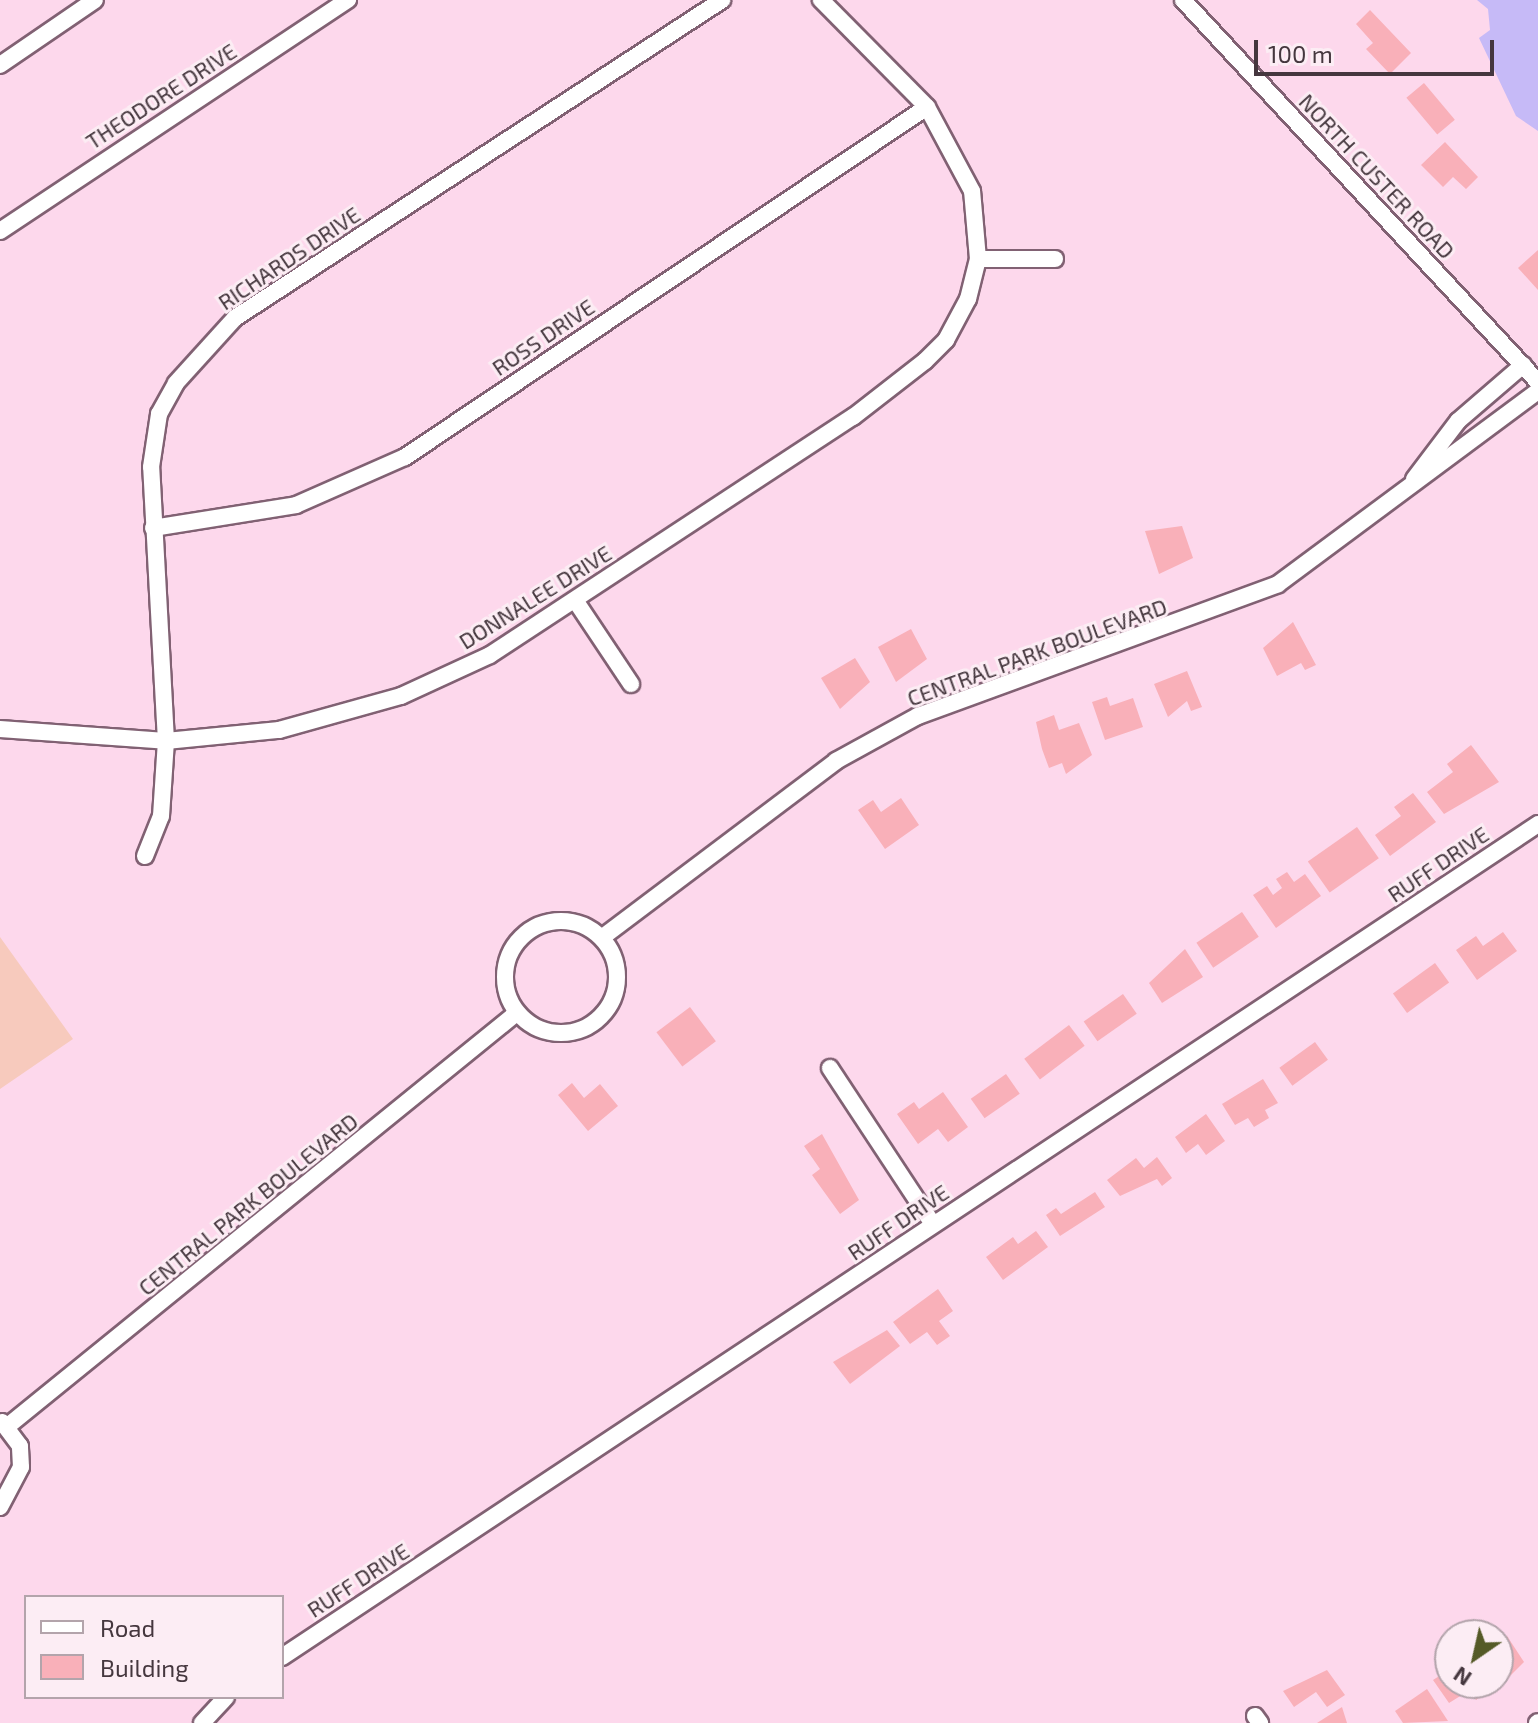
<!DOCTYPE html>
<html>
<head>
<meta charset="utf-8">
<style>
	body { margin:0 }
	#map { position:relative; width:1538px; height:1723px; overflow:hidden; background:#fdd8ec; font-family:"Exo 2",sans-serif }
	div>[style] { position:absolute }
	.green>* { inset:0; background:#f7cabd }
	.water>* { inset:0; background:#c6baf7 }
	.building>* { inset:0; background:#f9b0b9; transform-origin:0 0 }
	.roads { filter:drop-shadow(2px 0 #816173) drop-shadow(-2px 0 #816173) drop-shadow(0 2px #816173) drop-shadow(0 -2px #816173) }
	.minor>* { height:16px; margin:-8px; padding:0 8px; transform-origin:8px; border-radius:8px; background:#fff }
	.minor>.ring { margin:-8px; padding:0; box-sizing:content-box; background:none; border:16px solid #fff; border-radius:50% }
	span { translate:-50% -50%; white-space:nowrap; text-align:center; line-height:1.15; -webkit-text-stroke:6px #fcedf4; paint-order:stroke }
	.street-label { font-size:22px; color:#45373e }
	.legend { position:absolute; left:24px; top:1595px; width:260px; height:104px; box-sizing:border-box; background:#fcedf4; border:2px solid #b3a4ab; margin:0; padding:10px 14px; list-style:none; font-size:24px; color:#45373e }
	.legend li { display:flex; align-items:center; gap:16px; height:40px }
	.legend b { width:40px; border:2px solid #b3a4ab }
	.north { position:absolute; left:1434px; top:1619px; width:80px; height:80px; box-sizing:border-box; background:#fcedf4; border:2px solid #b3a4ab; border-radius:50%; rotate:214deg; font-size:22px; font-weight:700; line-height:32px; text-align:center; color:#45373e }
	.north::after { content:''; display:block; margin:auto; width:28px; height:36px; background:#555a27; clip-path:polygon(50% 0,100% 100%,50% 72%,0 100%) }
	.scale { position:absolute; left:1254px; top:40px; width:240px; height:36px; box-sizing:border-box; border:4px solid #45373e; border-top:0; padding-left:10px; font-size:24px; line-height:28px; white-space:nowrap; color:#45373e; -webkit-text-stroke:6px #fcedf4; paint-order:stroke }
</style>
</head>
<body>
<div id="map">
	<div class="green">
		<i style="clip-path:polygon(0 937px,73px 1039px,0 1089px)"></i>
	</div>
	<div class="water">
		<i style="clip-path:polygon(1477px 0,1538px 0,1538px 131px,1516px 116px,1479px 38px,1490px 30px,1488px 9px)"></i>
	</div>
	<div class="building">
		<i style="clip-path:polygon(1370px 10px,1411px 53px,1390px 74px,1366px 49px,1373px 43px,1356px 24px)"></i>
		<i style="left:1424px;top:83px;width:48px;height:23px;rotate:50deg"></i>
		<i style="clip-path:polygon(1445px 142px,1478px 177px,1466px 189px,1453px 177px,1443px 187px,1421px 165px)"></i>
		<i style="clip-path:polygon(1538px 250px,1538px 290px,1518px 268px)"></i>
		<i style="clip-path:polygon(1182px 526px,1193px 558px,1159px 574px,1145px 531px)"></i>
		<i style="clip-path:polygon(1293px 622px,1316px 665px,1305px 670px,1301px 663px,1277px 676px,1263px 648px)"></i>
		<i style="clip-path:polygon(911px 629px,927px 659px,896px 682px,878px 647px)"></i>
		<i style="clip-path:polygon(855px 658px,870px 682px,840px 709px,821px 678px)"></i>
		<i style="clip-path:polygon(1187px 671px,1202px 707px,1191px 711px,1187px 701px,1168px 717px,1154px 684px)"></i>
		<i style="clip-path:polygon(1107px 697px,1110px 706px,1133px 698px,1143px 727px,1105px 740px,1092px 702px)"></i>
		<i style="clip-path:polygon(1054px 715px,1059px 730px,1079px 723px,1092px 755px,1066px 774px,1062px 763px,1049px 768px,1042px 749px,1036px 722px)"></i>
		<i style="clip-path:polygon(1471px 745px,1499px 782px,1444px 814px,1427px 792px,1453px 772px,1447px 764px)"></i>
		<i style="clip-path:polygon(1413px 793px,1436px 822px,1390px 856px,1375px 835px,1401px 816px,1394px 807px)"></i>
		<i style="clip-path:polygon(901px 798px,919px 825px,885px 849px,858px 810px,873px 800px,881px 812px)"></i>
		<i style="left:1357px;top:827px;width:38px;height:60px;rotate:55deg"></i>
		<i style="clip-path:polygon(1287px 872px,1294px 882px,1305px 874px,1321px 896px,1276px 928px,1253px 895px,1267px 886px,1273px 895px,1282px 888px,1276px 879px)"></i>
		<i style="left:1242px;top:912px;width:30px;height:55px;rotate:56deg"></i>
		<i style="clip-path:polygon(1503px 932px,1517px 951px,1477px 980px,1456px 950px,1476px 936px,1483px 946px)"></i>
		<i style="clip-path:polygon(1185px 949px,1203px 977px,1162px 1003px,1149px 983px)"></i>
		<i style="left:1435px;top:963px;width:24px;height:52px;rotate:54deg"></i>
		<i style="left:1123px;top:994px;width:24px;height:48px;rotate:55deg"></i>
		<i style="left:690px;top:1007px;width:43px;height:42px;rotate:53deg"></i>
		<i style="left:1069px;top:1025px;width:26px;height:56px;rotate:53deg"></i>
		<i style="left:1315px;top:1042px;width:22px;height:44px;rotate:54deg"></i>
		<i style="left:1006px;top:1074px;width:24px;height:43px;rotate:55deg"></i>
		<i style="clip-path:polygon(1263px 1079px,1278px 1103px,1265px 1110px,1269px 1118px,1254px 1127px,1248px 1118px,1235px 1125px,1222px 1104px)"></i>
		<i style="clip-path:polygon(572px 1083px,584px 1098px,600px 1084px,618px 1106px,588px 1131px,558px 1095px)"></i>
		<i style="clip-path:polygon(943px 1092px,968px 1127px,948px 1142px,938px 1129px,918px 1144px,897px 1114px,914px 1102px,919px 1109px)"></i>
		<i style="clip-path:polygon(1206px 1114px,1225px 1141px,1206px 1155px,1198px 1144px,1186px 1153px,1175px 1137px)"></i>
		<i style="clip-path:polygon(822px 1134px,859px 1200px,840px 1214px,812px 1175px,820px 1169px,804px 1146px)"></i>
		<i style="clip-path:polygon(1157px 1157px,1172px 1178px,1162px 1186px,1157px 1179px,1120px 1196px,1107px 1180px,1136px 1158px,1144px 1168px)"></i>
		<i style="clip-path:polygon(1095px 1192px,1105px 1207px,1060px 1236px,1046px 1215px,1056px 1208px,1061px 1214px)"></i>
		<i style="clip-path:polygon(1036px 1231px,1048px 1247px,1003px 1280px,986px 1257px,1013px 1237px,1018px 1244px)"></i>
		<i style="clip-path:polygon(938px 1289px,953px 1311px,939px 1321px,950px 1336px,937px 1345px,927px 1332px,910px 1344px,893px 1322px)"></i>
		<i style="clip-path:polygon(887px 1330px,900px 1346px,850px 1384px,833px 1362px)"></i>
		<i style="clip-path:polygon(1507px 1636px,1524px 1662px,1497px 1689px,1498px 1642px)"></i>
		<i style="clip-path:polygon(1450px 1669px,1450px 1683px,1484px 1683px,1489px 1691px,1476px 1700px,1470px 1690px,1449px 1703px,1433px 1680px)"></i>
		<i style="clip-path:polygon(1327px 1670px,1345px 1695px,1327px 1707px,1316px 1692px,1294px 1707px,1283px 1691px)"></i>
		<i style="clip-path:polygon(1427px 1689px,1448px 1721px,1403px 1723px,1395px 1711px)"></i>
		<i style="clip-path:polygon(1342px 1707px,1347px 1723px,1317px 1723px)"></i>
	</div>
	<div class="roads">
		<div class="minor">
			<i style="left:1183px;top:0;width:521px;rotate:47.1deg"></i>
			<i style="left:0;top:65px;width:115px;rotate:-34.4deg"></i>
			<i style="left:0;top:231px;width:418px;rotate:-33.6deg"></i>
			<i style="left:978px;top:259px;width:77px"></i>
			<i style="left:1414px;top:479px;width:73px;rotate:-52.8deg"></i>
			<i style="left:1458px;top:421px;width:86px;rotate:-40.7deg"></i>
			<i style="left:153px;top:528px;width:145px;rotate:-9.1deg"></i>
			<i style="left:296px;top:505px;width:119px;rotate:-23.8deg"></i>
			<i style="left:405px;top:457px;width:628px;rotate:-33.84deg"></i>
			<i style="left:575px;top:600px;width:101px;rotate:56.3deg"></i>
			<i style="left:0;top:729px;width:166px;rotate:4.1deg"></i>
			<i style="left:166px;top:741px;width:114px;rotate:-5.6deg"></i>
			<i style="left:279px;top:730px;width:127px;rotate:-15.6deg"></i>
			<i style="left:401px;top:696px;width:98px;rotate:-24.7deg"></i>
			<i style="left:490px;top:655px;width:434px;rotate:-33.3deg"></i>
			<i style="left:853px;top:417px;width:91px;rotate:-37.9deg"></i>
			<i style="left:925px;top:361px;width:30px;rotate:-45deg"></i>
			<i style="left:946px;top:340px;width:47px;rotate:-61.8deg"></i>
			<i style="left:968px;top:299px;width:41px;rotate:-76deg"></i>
			<i style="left:978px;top:259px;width:68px;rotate:-95deg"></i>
			<i style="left:972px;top:191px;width:95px;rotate:-118.2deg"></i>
			<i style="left:927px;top:107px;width:151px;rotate:-134.7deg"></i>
			<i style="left:145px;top:856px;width:43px;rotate:-68.2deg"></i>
			<i style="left:161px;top:816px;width:75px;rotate:-86.2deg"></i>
			<i style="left:166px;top:741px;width:274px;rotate:-93.1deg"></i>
			<i style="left:151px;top:467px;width:54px;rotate:-81.4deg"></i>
			<i style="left:159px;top:414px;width:35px;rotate:-61deg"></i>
			<i style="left:176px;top:383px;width:88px;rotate:-47.8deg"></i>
			<i style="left:235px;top:318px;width:582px;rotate:-33.14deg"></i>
			<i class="ring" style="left:505px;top:921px;width:96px;height:96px"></i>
			<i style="left:604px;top:936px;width:291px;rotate:-37deg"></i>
			<i style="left:836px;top:761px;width:94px;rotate:-28.8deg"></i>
			<i style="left:918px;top:716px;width:383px;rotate:-20.1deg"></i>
			<i style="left:1278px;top:584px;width:324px;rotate:-36.6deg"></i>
			<i style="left:830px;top:1068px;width:187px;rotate:56.6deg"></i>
			<i style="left:9px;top:1425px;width:650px;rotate:-39.07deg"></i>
			<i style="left:0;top:1507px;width:45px;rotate:-62.3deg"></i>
			<i style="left:21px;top:1467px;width:21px;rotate:-93deg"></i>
			<i style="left:20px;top:1446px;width:30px;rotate:-127deg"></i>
			<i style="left:282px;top:1657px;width:1507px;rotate:-33.55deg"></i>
			<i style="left:1255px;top:1716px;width:9px;rotate:54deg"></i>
			<i style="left:202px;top:1723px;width:35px;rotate:-47deg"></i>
			<i style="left:1537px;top:1723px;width:1px;rotate:-45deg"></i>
		</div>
	</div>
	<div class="street-label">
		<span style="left:161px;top:96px;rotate:-33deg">THEODORE DRIVE</span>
		<span style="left:1377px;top:176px;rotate:47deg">NORTH CUSTER ROAD</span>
		<span style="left:289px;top:258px;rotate:-34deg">RICHARDS DRIVE</span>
		<span style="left:543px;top:337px;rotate:-34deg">ROSS DRIVE</span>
		<span style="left:535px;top:597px;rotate:-32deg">DONNALEE DRIVE</span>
		<span style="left:1037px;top:652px;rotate:-20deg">CENTRAL PARK BOULEVARD</span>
		<span style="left:1438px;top:864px;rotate:-34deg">RUFF DRIVE</span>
		<span style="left:248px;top:1204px;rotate:-39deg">CENTRAL PARK BOULEVARD</span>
		<span style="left:898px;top:1222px;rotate:-34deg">RUFF DRIVE</span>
		<span style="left:358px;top:1580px;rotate:-33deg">RUFF DRIVE</span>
	</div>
	<ul class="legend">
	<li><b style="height:10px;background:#fff"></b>Road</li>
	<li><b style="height:22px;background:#f9b0b9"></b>Building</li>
	</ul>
	<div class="north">N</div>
	<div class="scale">100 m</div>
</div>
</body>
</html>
